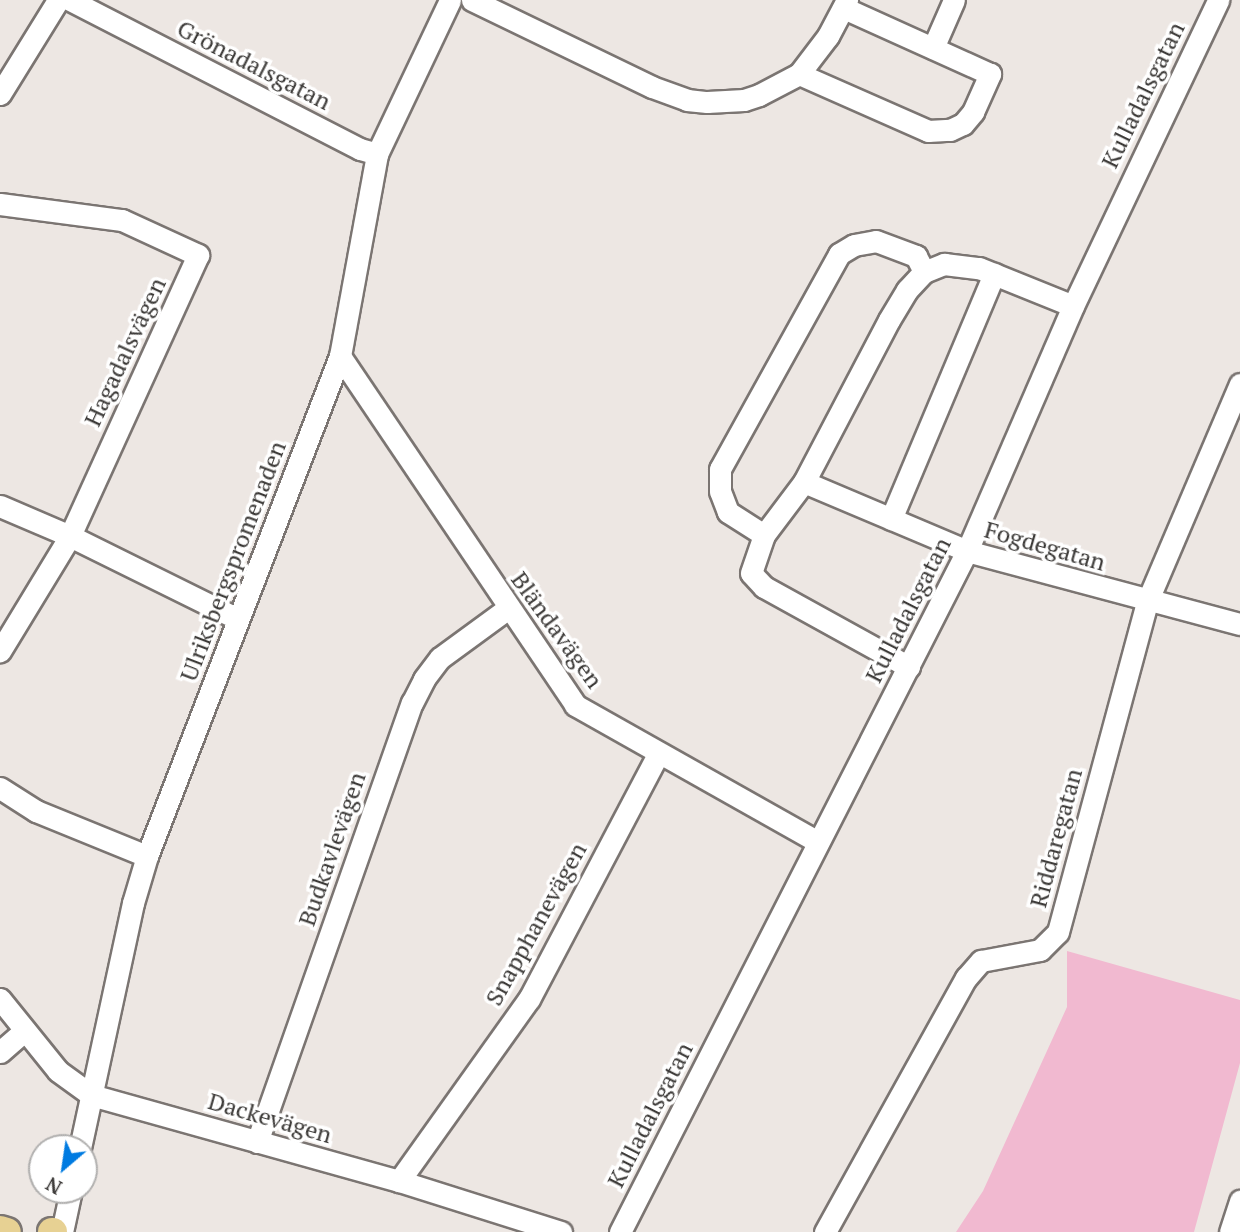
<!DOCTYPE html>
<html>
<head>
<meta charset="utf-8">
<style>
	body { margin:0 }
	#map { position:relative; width:1240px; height:1232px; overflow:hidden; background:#ede7e3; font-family:"PT Serif",serif }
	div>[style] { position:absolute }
	.green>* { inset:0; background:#f1b9d0 }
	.roads { filter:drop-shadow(2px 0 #7b7572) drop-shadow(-2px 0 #7b7572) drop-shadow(0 2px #7b7572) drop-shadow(0 -2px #7b7572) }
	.minor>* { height:21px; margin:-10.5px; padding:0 10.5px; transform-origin:10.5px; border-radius:10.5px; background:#fff }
	.major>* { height:28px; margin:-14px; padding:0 14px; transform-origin:14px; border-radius:14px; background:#e7d193 }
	span { translate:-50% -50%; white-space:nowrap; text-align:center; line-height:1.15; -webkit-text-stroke:7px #fff; paint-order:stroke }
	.street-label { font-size:24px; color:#3c3a38 }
	.north { position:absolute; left:28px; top:1134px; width:70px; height:70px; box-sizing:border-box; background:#fff; border:2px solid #b1b0af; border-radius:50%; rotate:209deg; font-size:19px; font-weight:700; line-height:28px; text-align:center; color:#3c3a38 }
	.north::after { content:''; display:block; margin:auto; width:24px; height:32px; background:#007be1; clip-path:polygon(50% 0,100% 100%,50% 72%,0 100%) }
</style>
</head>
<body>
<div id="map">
	<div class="green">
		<i style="clip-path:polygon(1067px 951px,1240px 1000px,1240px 1063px,1194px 1232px,956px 1232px,983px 1191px,1067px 1007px)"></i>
	</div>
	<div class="roads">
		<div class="minor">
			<i style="left:70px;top:0;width:326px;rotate:27.2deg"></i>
			<i style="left:360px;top:149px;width:18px;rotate:16deg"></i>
			<i style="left:472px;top:0;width:200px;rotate:25.8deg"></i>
			<i style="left:652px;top:87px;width:37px;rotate:20deg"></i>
			<i style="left:687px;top:100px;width:20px;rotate:6deg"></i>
			<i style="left:707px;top:102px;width:37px;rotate:-3deg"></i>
			<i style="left:744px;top:100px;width:16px;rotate:-18deg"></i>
			<i style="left:759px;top:95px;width:45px;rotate:-27.7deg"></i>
			<i style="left:799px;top:74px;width:48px;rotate:-52.7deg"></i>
			<i style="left:828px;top:36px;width:41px;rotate:-62.2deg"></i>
			<i style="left:933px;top:48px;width:52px;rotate:-66.4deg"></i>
			<i style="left:799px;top:74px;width:141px;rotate:23.8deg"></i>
			<i style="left:928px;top:131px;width:22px;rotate:-3deg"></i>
			<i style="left:950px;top:130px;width:14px;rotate:-25deg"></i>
			<i style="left:963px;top:124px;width:16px;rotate:-50deg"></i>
			<i style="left:973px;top:112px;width:42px;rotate:-65.9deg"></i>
			<i style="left:990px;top:74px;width:160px;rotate:-155.7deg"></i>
			<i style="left:0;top:94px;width:110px;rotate:-58.3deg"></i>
			<i style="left:0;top:204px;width:123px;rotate:7.5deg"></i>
			<i style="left:122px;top:220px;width:84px;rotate:24.7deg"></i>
			<i style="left:198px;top:255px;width:309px;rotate:114.5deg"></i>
			<i style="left:70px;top:536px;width:135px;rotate:121.3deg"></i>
			<i style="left:340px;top:356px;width:421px;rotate:56deg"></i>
			<i style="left:575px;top:705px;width:279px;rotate:29.4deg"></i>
			<i style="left:804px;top:482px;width:177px;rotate:22.9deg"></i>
			<i style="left:967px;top:551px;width:283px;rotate:15deg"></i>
			<i style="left:0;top:506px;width:76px;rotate:23.2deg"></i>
			<i style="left:70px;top:536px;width:187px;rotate:26.3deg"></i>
			<i style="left:891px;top:519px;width:266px;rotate:-67.2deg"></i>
			<i style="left:764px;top:535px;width:43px;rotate:-147.4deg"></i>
			<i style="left:728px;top:512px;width:22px;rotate:-111deg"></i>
			<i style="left:720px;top:491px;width:22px;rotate:-90deg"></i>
			<i style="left:720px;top:469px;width:246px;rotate:-61deg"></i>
			<i style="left:839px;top:254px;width:17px;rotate:-31deg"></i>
			<i style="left:854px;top:245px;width:22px;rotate:-10deg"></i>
			<i style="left:876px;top:241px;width:43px;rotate:20.6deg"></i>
			<i style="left:916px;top:256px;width:18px;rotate:63deg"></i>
			<i style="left:909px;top:667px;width:166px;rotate:-151.1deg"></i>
			<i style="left:764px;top:587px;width:19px;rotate:-133deg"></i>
			<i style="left:751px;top:573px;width:40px;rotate:-71.1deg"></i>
			<i style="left:764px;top:535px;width:66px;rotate:-53deg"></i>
			<i style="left:804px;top:482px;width:183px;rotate:-62.3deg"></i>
			<i style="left:889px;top:320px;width:35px;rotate:-59deg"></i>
			<i style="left:907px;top:290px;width:25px;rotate:-47deg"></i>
			<i style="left:924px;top:272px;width:22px;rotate:-22deg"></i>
			<i style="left:944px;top:264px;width:35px;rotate:7deg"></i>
			<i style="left:979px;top:268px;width:101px;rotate:22deg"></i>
			<i style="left:0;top:788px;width:43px;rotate:32.6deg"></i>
			<i style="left:36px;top:811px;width:120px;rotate:22.1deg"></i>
			<i style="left:0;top:999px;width:92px;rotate:51.1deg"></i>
			<i style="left:58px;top:1071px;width:41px;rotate:36deg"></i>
			<i style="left:91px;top:1095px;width:320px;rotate:15.6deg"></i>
			<i style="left:399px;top:1181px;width:170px;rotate:17.5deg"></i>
			<i style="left:0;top:1052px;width:33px;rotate:-41deg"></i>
			<i style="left:257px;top:1142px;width:466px;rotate:-70.6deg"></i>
			<i style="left:412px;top:703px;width:27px;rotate:-63deg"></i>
			<i style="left:424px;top:679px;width:26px;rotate:-53deg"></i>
			<i style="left:440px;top:658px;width:83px;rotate:-36.2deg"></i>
			<i style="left:80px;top:1148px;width:251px;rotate:-77.8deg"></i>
			<i style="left:133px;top:903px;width:49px;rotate:-73.4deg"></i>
			<i style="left:147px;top:856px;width:536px;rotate:-68.89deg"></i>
			<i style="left:340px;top:356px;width:205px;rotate:-79.6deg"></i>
			<i style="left:377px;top:154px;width:170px;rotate:-64.6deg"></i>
			<i style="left:399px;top:1181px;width:224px;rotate:-54.5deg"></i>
			<i style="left:529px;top:999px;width:277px;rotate:-62.2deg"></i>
			<i style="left:62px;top:1232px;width:43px;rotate:-77.9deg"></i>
			<i style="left:620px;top:1232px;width:764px;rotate:-63deg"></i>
			<i style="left:967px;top:551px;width:267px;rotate:-66.6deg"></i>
			<i style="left:1073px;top:306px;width:339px;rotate:-64.6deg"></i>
			<i style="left:825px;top:1232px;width:291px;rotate:-61deg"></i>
			<i style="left:966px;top:978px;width:23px;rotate:-49deg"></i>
			<i style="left:981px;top:961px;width:60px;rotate:-10.6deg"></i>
			<i style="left:1040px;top:950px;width:25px;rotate:-45deg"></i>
			<i style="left:1058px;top:932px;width:342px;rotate:-74.9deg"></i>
			<i style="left:1147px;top:602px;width:237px;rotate:-66.9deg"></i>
			<i style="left:1230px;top:1232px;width:33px;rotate:-72deg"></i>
		</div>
		<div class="major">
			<i style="left:0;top:1230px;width:7px;rotate:16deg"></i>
			<i style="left:52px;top:1232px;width:1px"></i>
		</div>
	</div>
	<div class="street-label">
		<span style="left:254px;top:65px;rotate:27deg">Grönadalsgatan</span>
		<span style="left:1143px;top:95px;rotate:-64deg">Kulladalsgatan</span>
		<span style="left:125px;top:352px;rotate:-65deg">Hagadalsvägen</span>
		<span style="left:1045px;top:546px;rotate:16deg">Fogdegatan</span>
		<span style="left:233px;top:561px;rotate:-69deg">Ulriksbergspromenaden</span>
		<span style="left:908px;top:610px;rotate:-63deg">Kulladalsgatan</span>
		<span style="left:557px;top:630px;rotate:54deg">Bländavägen</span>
		<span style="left:1056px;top:838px;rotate:-75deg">Riddaregatan</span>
		<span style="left:332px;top:849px;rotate:-71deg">Budkavlevägen</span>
		<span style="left:536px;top:924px;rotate:-61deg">Snapphanevägen</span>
		<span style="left:650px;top:1115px;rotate:-63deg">Kulladalsgatan</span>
		<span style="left:270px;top:1118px;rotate:16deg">Dackevägen</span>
	</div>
	<div class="north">N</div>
</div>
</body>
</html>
